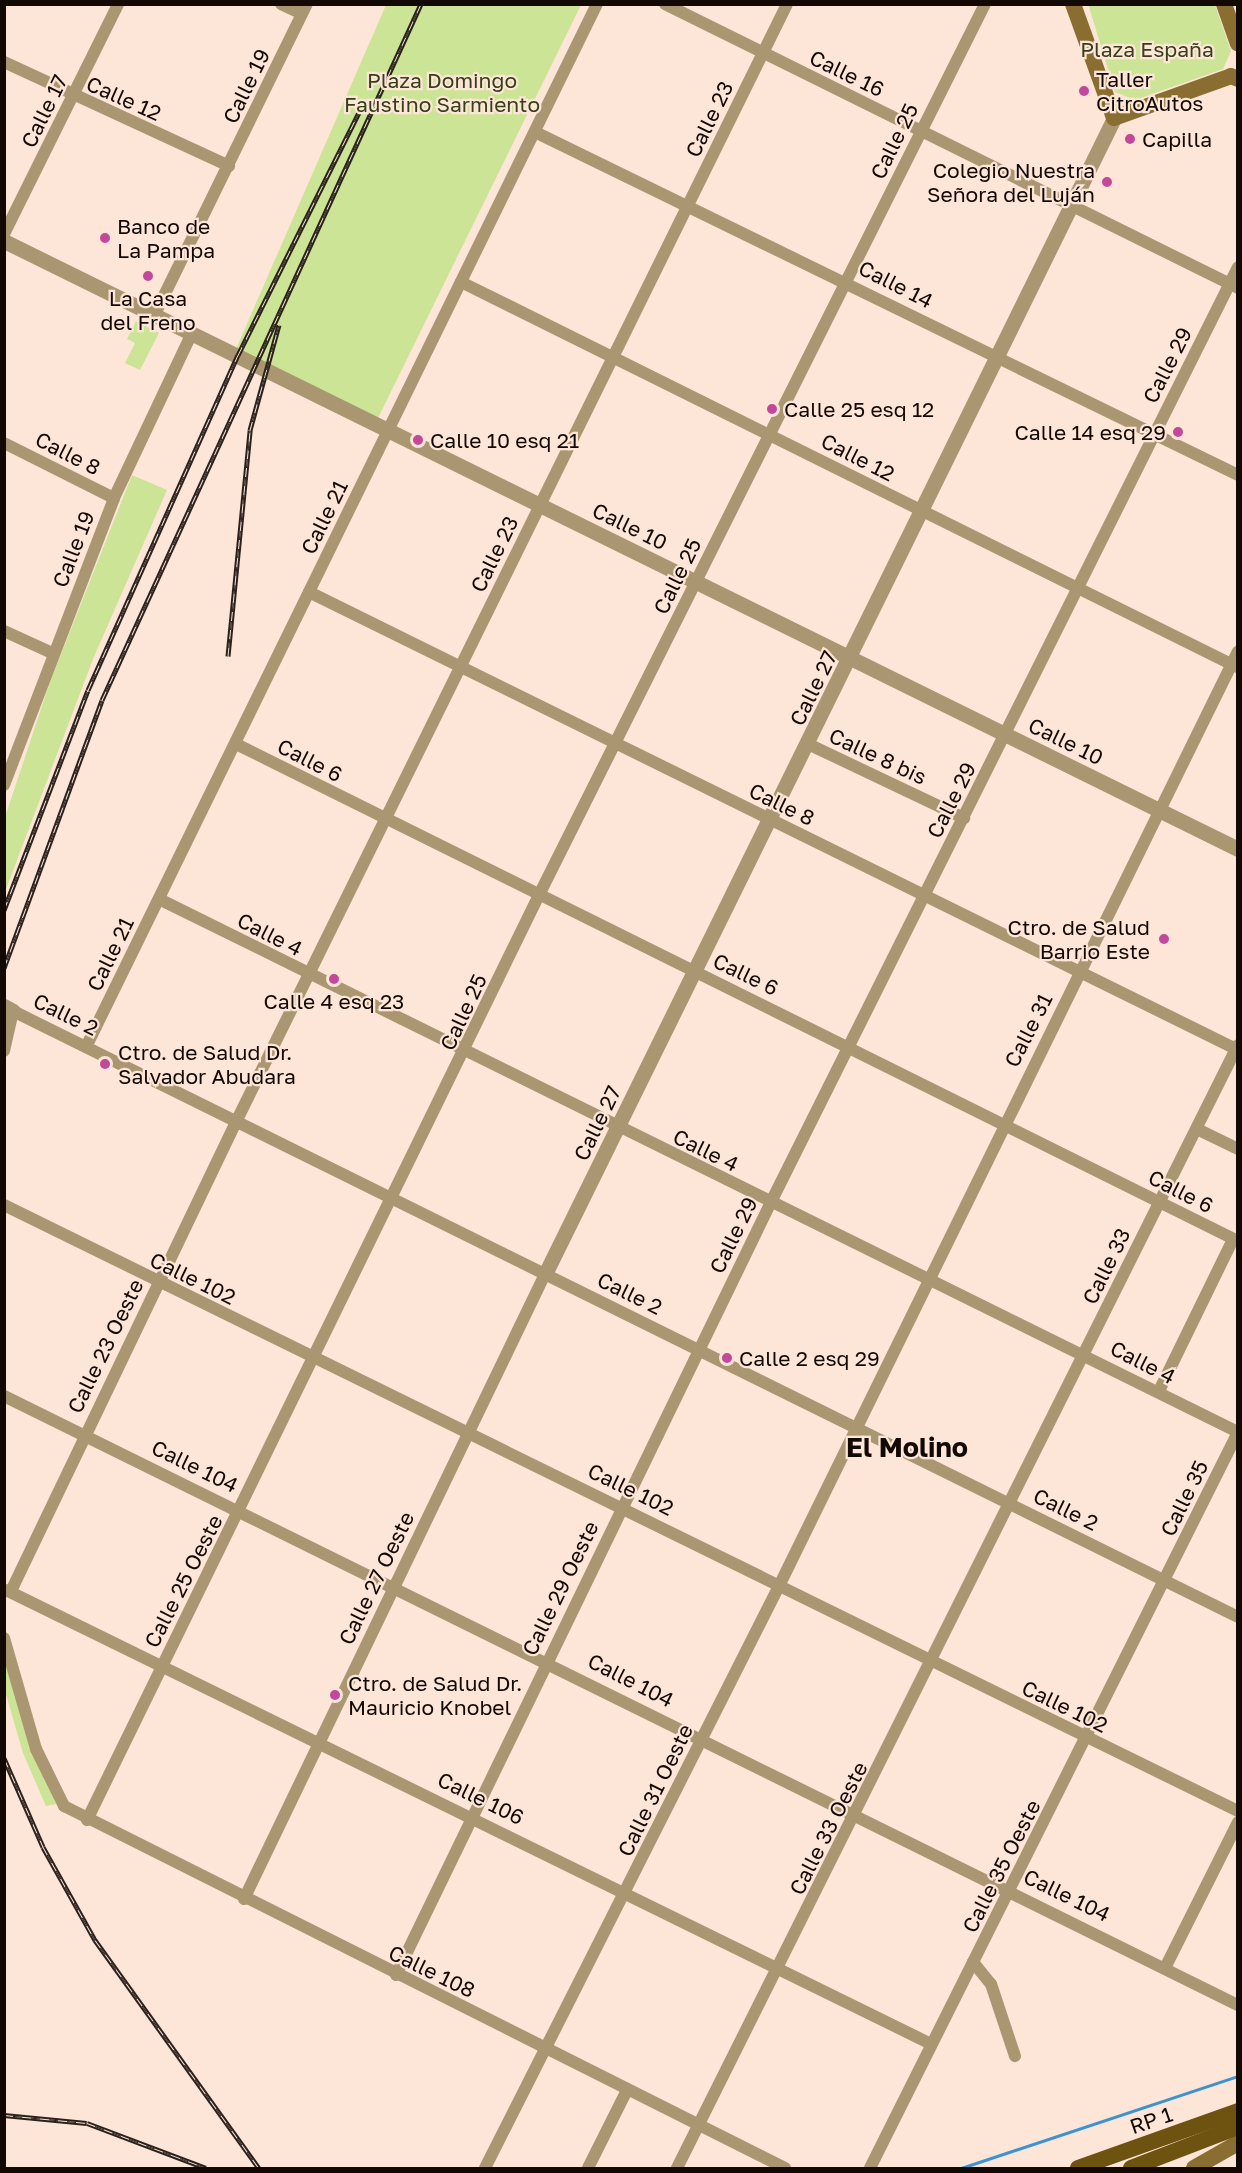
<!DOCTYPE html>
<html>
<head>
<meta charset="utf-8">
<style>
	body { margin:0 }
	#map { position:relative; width:1242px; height:2173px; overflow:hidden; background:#fde5d8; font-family:"Golos Text",sans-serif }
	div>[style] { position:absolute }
	.green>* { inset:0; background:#cce495 }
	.stream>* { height:3px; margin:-1.5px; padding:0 1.5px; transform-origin:1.5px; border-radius:1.5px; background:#3b93d3 }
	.minor>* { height:12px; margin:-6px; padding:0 6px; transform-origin:6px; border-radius:6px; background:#aa9771 }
	.tertiary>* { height:15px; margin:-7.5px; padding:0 7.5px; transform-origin:7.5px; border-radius:7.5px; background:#aa9771 }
	.secondary>* { height:16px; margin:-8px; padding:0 8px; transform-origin:8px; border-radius:8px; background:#8a6e31 }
	.primary>* { height:16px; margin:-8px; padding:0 8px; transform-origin:8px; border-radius:8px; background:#6d5210 }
	.rail>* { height:5px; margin-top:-2.5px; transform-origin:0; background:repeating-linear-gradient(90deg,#fde5d8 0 9px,#2b211c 0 18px); box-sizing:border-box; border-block:2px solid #2b211c }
	.dots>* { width:16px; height:16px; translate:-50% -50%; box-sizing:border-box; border:3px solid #fde5d8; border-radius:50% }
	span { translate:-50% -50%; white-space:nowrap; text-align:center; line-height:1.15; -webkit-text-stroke:4.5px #fde5d8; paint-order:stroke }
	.park-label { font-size:21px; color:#354018 }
	.street-label { font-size:21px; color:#120905 }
	.poi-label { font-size:21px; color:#120905 }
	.left { translate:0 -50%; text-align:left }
	.right { translate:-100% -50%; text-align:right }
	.district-label { font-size:27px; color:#120905; font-weight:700 }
	.frame { position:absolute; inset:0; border:6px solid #120905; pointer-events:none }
</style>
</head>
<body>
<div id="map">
	<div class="green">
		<i style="clip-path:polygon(1088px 4px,1215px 5px,1231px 51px,1223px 69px,1135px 100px,1115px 92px)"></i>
		<i style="clip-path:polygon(386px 5px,581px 5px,378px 418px,236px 349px)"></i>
		<i style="clip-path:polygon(136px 321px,159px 333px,140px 370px,125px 363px,135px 343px,127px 339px)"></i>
		<i style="clip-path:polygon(132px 475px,167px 490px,93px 659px,5px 892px,5px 817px,50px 682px)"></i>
		<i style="clip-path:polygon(4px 1653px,56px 1804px,46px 1806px,23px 1753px,5px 1691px)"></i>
	</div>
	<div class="stream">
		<i style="left:961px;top:2168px;width:292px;rotate:-18.4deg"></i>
	</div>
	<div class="minor">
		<i style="left:281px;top:4px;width:23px;rotate:25deg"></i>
		<i style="left:665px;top:4px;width:640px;rotate:26.36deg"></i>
		<i style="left:4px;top:62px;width:248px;rotate:24.8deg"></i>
		<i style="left:535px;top:132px;width:782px;rotate:26.01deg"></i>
		<i style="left:4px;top:234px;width:257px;rotate:-63.6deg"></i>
		<i style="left:461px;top:282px;width:866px;rotate:26.39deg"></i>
		<i style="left:155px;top:314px;width:345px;rotate:-63.9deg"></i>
		<i style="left:4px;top:443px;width:123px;rotate:26.6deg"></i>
		<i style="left:309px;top:592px;width:1036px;rotate:26.24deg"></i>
		<i style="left:4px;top:631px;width:53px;rotate:24.6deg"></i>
		<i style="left:236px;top:744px;width:1118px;rotate:26.38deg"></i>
		<i style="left:808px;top:744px;width:173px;rotate:25.4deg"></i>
		<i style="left:4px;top:785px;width:307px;rotate:-69deg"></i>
		<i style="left:114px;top:498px;width:183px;rotate:-64.7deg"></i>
		<i style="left:159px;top:899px;width:1203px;rotate:26.29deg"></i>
		<i style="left:86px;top:1047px;width:1161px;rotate:-63.9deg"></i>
		<i style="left:4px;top:1051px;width:41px;rotate:-77.3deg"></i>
		<i style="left:13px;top:1011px;width:1367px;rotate:26.32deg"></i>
		<i style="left:1197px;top:1129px;width:46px;rotate:26deg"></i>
		<i style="left:4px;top:1205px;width:1375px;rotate:26.16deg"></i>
		<i style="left:1159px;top:1391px;width:169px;rotate:-64deg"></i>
		<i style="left:4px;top:1396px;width:1376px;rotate:26.27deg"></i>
		<i style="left:12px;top:1589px;width:518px;rotate:-64.37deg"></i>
		<i style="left:236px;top:1122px;width:1246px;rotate:-63.76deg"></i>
		<i style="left:6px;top:1590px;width:1030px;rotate:26.14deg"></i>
		<i style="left:4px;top:1638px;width:116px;rotate:73.9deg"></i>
		<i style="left:36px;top:1749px;width:64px;rotate:63.8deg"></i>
		<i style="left:64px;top:1806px;width:807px;rotate:26.66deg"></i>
		<i style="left:87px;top:1820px;width:1030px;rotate:-63.96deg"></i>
		<i style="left:539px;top:895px;width:996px;rotate:-63.41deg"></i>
		<i style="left:244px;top:1899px;width:694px;rotate:-64.28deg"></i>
		<i style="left:973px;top:1962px;width:28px;rotate:51deg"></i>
		<i style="left:991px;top:1984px;width:76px;rotate:71.6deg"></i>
		<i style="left:1166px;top:1966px;width:161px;rotate:-63.4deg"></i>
		<i style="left:396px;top:1975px;width:859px;rotate:-64.12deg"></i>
		<i style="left:771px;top:1202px;width:1045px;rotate:-63.46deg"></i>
		<i style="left:485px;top:2168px;width:654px;rotate:-63.2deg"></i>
		<i style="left:780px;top:1584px;width:1039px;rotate:-63.85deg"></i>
		<i style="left:588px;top:2168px;width:87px;rotate:-63.4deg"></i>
		<i style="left:677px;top:2168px;width:1255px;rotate:-63.46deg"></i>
		<i style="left:870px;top:2168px;width:823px;rotate:-63.43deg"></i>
	</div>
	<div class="tertiary">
		<i style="left:4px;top:241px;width:1376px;rotate:26.23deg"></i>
		<i style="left:4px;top:1006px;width:10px;rotate:29deg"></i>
		<i style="left:545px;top:1274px;width:1288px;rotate:-63.79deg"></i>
	</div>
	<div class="secondary">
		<i style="left:1073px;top:4px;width:121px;rotate:70.2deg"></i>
		<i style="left:1114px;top:118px;width:124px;rotate:-19.7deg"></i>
		<i style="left:1231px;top:76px;width:8px;rotate:23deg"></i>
		<i style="left:1224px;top:4px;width:42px;rotate:70.7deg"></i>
		<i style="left:1194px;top:2168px;width:51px;rotate:-29.6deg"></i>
	</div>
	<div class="primary">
		<i style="left:1078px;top:2168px;width:170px;rotate:-19.6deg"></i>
		<i style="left:1131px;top:2168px;width:115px;rotate:-21deg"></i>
	</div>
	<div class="rail">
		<i style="left:228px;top:656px;width:227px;rotate:-84.4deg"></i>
		<i style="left:250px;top:430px;width:109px;rotate:-74.6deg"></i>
		<i style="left:4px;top:910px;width:235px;rotate:-69.1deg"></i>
		<i style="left:88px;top:690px;width:367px;rotate:-65.9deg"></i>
		<i style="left:238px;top:355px;width:274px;rotate:-63.5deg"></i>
		<i style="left:4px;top:968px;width:285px;rotate:-69.9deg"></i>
		<i style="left:102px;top:700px;width:766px;rotate:-65.38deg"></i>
		<i style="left:4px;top:1758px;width:97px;rotate:66.3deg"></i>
		<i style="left:43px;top:1847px;width:107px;rotate:60.8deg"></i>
		<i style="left:95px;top:1940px;width:281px;rotate:54.3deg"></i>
		<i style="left:4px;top:2115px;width:83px;rotate:5.5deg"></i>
		<i style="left:87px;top:2123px;width:127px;rotate:20.7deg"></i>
	</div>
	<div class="dots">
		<i style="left:1084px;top:91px;background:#c34899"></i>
		<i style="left:1130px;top:139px;background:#c34899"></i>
		<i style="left:1107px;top:182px;background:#c34899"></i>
		<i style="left:105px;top:238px;background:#c34899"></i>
		<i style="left:148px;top:276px;background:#c34899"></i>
		<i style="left:772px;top:409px;background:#c34899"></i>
		<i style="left:1178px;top:432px;background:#c34899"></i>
		<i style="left:418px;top:440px;background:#c34899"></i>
		<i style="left:1164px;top:939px;background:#c34899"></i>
		<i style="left:334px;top:979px;background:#c34899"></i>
		<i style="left:105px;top:1064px;background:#c34899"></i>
		<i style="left:727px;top:1358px;background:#c34899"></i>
		<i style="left:335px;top:1695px;background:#c34899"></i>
	</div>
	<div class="park-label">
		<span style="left:1147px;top:49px">Plaza España</span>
		<span style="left:442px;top:92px">Plaza Domingo<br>Faustino Sarmiento</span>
	</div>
	<div class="street-label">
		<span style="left:847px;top:73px;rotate:26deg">Calle 16</span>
		<span style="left:246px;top:86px;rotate:-64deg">Calle 19</span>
		<span style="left:124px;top:98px;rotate:24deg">Calle 12</span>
		<span style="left:44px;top:111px;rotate:-64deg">Calle 17</span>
		<span style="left:709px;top:119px;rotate:-64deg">Calle 23</span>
		<span style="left:894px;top:141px;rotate:-64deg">Calle 25</span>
		<span style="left:896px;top:284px;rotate:27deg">Calle 14</span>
		<span style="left:1167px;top:365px;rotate:-63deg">Calle 29</span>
		<span style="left:68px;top:453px;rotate:27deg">Calle 8</span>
		<span style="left:858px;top:457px;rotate:27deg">Calle 12</span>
		<span style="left:324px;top:517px;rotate:-64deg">Calle 21</span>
		<span style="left:630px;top:526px;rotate:26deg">Calle 10</span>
		<span style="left:73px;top:549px;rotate:-69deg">Calle 19</span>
		<span style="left:494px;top:554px;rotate:-64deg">Calle 23</span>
		<span style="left:677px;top:576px;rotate:-64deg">Calle 25</span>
		<span style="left:813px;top:688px;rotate:-64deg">Calle 27</span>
		<span style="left:1066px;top:741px;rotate:26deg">Calle 10</span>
		<span style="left:878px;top:756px;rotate:25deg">Calle 8 bis</span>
		<span style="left:310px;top:760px;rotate:27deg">Calle 6</span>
		<span style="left:951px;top:800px;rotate:-63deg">Calle 29</span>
		<span style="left:782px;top:804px;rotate:26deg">Calle 8</span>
		<span style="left:270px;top:934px;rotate:27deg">Calle 4</span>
		<span style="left:110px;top:954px;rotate:-64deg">Calle 21</span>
		<span style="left:746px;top:974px;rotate:26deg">Calle 6</span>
		<span style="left:463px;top:1012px;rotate:-65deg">Calle 25</span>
		<span style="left:66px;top:1014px;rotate:26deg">Calle 2</span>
		<span style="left:1028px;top:1030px;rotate:-63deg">Calle 31</span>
		<span style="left:597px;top:1123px;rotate:-64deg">Calle 27</span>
		<span style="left:706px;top:1150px;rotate:26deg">Calle 4</span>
		<span style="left:1181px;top:1191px;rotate:27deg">Calle 6</span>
		<span style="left:733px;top:1235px;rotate:-64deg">Calle 29</span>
		<span style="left:1106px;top:1266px;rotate:-64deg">Calle 33</span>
		<span style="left:193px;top:1278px;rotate:26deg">Calle 102</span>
		<span style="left:630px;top:1293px;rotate:26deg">Calle 2</span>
		<span style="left:105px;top:1346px;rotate:-64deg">Calle 23 Oeste</span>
		<span style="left:1143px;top:1362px;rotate:27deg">Calle 4</span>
		<span style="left:195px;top:1466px;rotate:26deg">Calle 104</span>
		<span style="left:631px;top:1489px;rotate:26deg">Calle 102</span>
		<span style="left:1184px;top:1498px;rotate:-64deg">Calle 35</span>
		<span style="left:1066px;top:1509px;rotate:26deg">Calle 2</span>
		<span style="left:376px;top:1578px;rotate:-64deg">Calle 27 Oeste</span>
		<span style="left:183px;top:1581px;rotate:-63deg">Calle 25 Oeste</span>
		<span style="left:560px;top:1588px;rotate:-64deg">Calle 29 Oeste</span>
		<span style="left:631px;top:1680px;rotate:27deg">Calle 104</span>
		<span style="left:1065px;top:1706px;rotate:26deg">Calle 102</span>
		<span style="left:655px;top:1790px;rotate:-64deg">Calle 31 Oeste</span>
		<span style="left:481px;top:1798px;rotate:26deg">Calle 106</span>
		<span style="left:828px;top:1828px;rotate:-63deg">Calle 33 Oeste</span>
		<span style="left:1001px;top:1866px;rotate:-63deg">Calle 35 Oeste</span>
		<span style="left:1067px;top:1895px;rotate:26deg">Calle 104</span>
		<span style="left:432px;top:1971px;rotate:26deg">Calle 108</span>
		<span style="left:1151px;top:2120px;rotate:-19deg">RP 1</span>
	</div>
	<div class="poi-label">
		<span class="left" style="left:1096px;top:91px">Taller<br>CitroAutos</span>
		<span class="left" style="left:1142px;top:139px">Capilla</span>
		<span class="right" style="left:1095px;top:182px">Colegio Nuestra<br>Señora del Luján</span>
		<span class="left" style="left:117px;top:238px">Banco de<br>La Pampa</span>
		<span style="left:148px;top:310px">La Casa<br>del Freno</span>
		<span class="left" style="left:784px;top:409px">Calle 25 esq 12</span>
		<span class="right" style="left:1166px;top:432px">Calle 14 esq 29</span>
		<span class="left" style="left:430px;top:440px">Calle 10 esq 21</span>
		<span class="right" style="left:1150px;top:939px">Ctro. de Salud<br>Barrio Este</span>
		<span style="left:334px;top:1001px">Calle 4 esq 23</span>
		<span class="left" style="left:118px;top:1064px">Ctro. de Salud Dr.<br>Salvador Abudara</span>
		<span class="left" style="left:739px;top:1358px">Calle 2 esq 29</span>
		<span class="left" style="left:348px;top:1695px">Ctro. de Salud Dr.<br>Mauricio Knobel</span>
	</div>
	<div class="district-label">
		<span style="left:907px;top:1448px">El Molino</span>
	</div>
	<div class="frame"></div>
</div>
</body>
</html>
